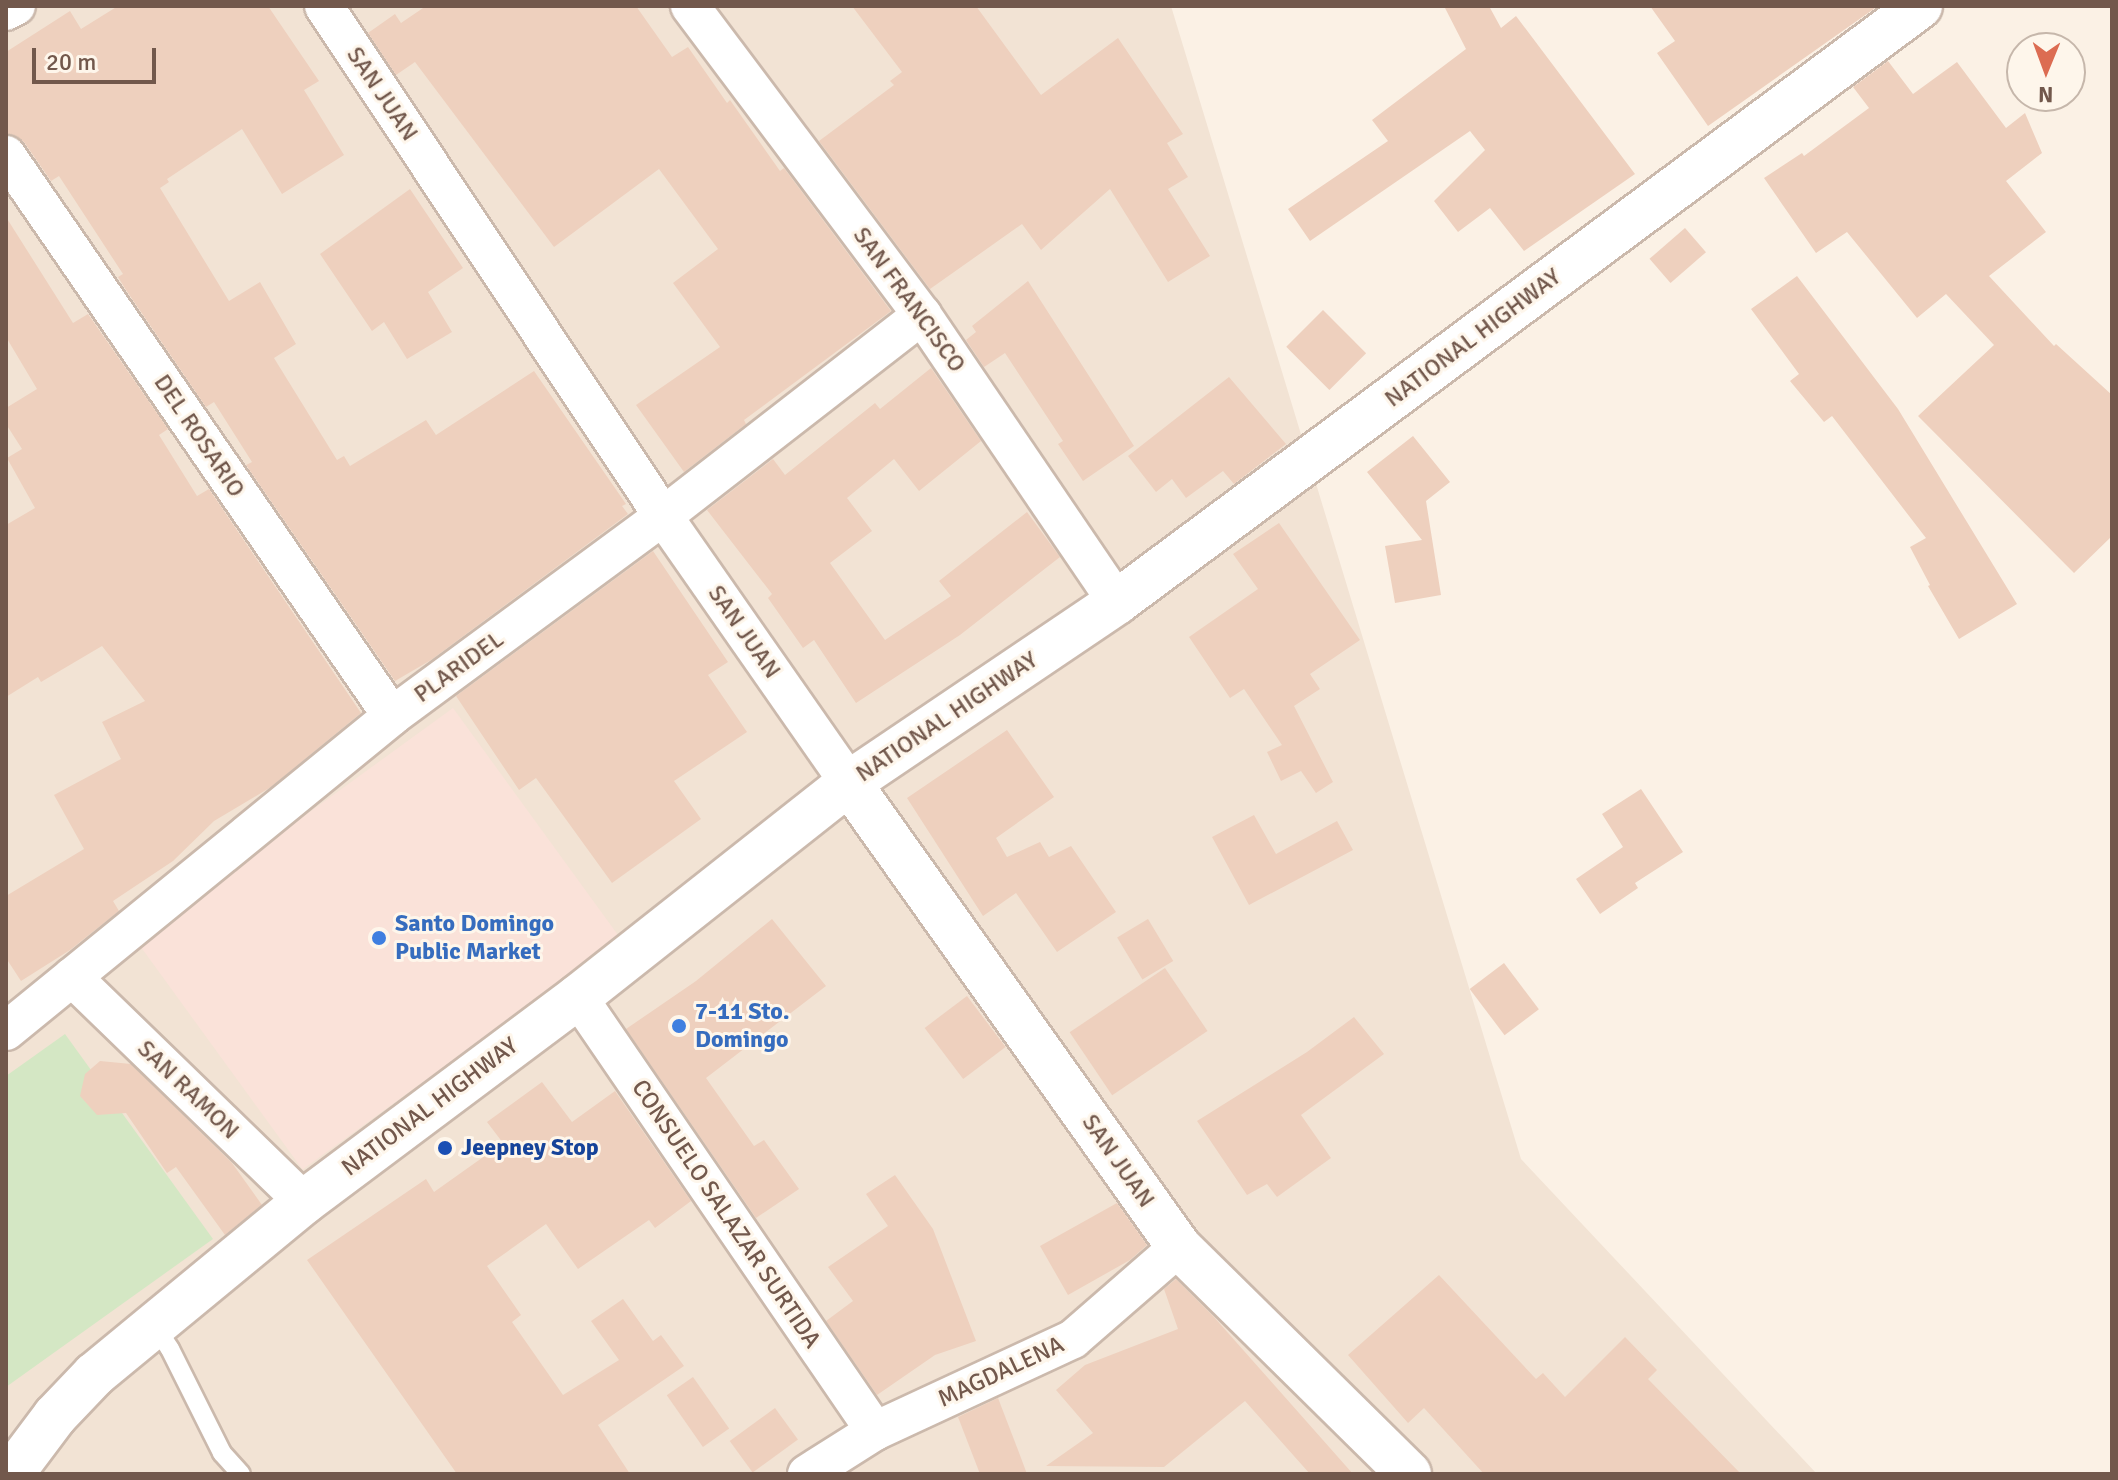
<!DOCTYPE html>
<html>
<head>
<meta charset="utf-8">
<style>
	body { margin:0 }
	#map { position:relative; width:2118px; height:1480px; overflow:hidden; background:#fbf1e5; font-family:Signika,sans-serif }
	div>[style] { position:absolute }
	.residential>* { inset:0; background:#f2e3d4 }
	.commercial>* { inset:0; background:#fae2d9; transform-origin:0 0 }
	.green>* { inset:0; background:#d4e7c4 }
	.building>* { inset:0; background:#eed0be; transform-origin:0 0 }
	.roads { filter:drop-shadow(2px 0 #cbb9ac) drop-shadow(-2px 0 #cbb9ac) drop-shadow(0 2px #cbb9ac) drop-shadow(0 -2px #cbb9ac) }
	.service>* { height:18px; margin:-9px; padding:0 9px; transform-origin:9px; border-radius:9px; background:#fff }
	.minor>* { height:38px; margin:-19px; padding:0 19px; transform-origin:19px; border-radius:19px; background:#fff }
	.tertiary>* { height:44px; margin:-22px; padding:0 22px; transform-origin:22px; border-radius:22px; background:#fff }
	.secondary>* { height:44px; margin:-22px; padding:0 22px; transform-origin:22px; border-radius:22px; background:#fff }
	.dots>* { width:22px; height:22px; translate:-50% -50%; box-sizing:border-box; border:4px solid #fef6eb; border-radius:50% }
	span { translate:-50% -50%; white-space:nowrap; text-align:center; line-height:1.15; -webkit-text-stroke:6px #fef6eb; paint-order:stroke }
	.street-label { font-size:24px; color:#72584c }
	.shop-label { font-size:24px; color:#366cbe; font-weight:700 }
	.left { translate:0 -50%; text-align:left }
	.transit-label { font-size:24px; color:#164399; font-weight:700 }
	.frame { position:absolute; inset:0; border:8px solid #72584c; pointer-events:none }
	.north { position:absolute; left:2006px; top:32px; width:80px; height:80px; box-sizing:border-box; background:#fef6eb; border:2px solid #c6b7ab; border-radius:50%; rotate:181deg; font-size:22px; font-weight:700; line-height:32px; text-align:center; color:#72584c }
	.north::after { content:''; display:block; margin:auto; width:28px; height:36px; background:#dc6c52; clip-path:polygon(50% 0,100% 100%,50% 72%,0 100%) }
	.scale { position:absolute; left:32px; top:48px; width:124px; height:36px; box-sizing:border-box; border:4px solid #72584c; border-top:0; padding-left:10px; font-size:24px; line-height:28px; white-space:nowrap; color:#72584c; -webkit-text-stroke:6px #fef6eb; paint-order:stroke }
</style>
</head>
<body>
<div id="map">
	<div class="residential">
		<i style="clip-path:polygon(6px 6px,1171px 6px,1521px 1159px,1817px 1474px,6px 1474px)"></i>
	</div>
	<div class="commercial">
		<i style="left:453px;top:708px;width:285px;height:393px;rotate:54deg"></i>
	</div>
	<div class="green">
		<i style="clip-path:polygon(65px 1034px,213px 1239px,6px 1387px,6px 1076px)"></i>
	</div>
	<div class="building">
		<i style="clip-path:polygon(118px 6px,268px 6px,319px 81px,304px 90px,344px 155px,282px 194px,242px 129px,167px 179px,169px 182px,160px 188px,229px 301px,260px 282px,296px 344px,274px 358px,337px 460px,344px 456px,350px 466px,426px 420px,436px 435px,534px 371px,626px 504px,622px 506px,628px 514px,431px 660px,395px 681px,246px 465px,252px 462px,214px 402px,206px 407px,126px 290px,118px 277px,123px 274px,59px 176px,51px 181px,24px 142px,6px 133px,6px 52px,70px 11px,81px 29px)"></i>
		<i style="clip-path:polygon(426px 6px,636px 6px,672px 57px,688px 47px,727px 103px,730px 100px,780px 171px,784px 168px,891px 311px,744px 420px,746px 424px,684px 472px,636px 405px,720px 347px,673px 283px,718px 249px,659px 169px,554px 247px,415px 62px,396px 75px,368px 33px,395px 14px,401px 23px)"></i>
		<i style="clip-path:polygon(852px 6px,976px 6px,1041px 95px,1118px 38px,1183px 134px,1167px 143px,1188px 177px,1168px 189px,1210px 256px,1168px 282px,1110px 189px,1041px 250px,1022px 224px,930px 289px,819px 141px,894px 85px,890px 81px,902px 72px)"></i>
		<i style="clip-path:polygon(1444px 6px,1489px 6px,1501px 28px,1516px 16px,1635px 174px,1524px 251px,1490px 208px,1458px 232px,1434px 201px,1485px 150px,1470px 131px,1310px 241px,1288px 209px,1388px 141px,1372px 120px,1466px 49px)"></i>
		<i style="clip-path:polygon(1650px 6px,1878px 6px,1708px 126px,1657px 53px,1675px 41px)"></i>
		<i style="clip-path:polygon(1888px 61px,1913px 94px,1957px 62px,2006px 128px,2025px 113px,2042px 153px,2006px 181px,2046px 232px,1989px 276px,2054px 346px,2056px 344px,2112px 395px,2112px 536px,2074px 573px,1918px 416px,1994px 345px,1946px 294px,1917px 318px,1847px 232px,1816px 253px,1764px 178px,1802px 153px,1804px 156px,1869px 108px,1853px 87px)"></i>
		<i style="clip-path:polygon(410px 189px,463px 268px,428px 292px,452px 332px,407px 359px,384px 322px,372px 331px,320px 254px)"></i>
		<i style="clip-path:polygon(6px 217px,73px 323px,88px 314px,168px 429px,159px 435px,197px 496px,209px 489px,361px 713px,271px 787px,214px 821px,173px 861px,113px 901px,119px 911px,70px 950px,21px 981px,6px 958px,6px 896px,84px 849px,54px 795px,121px 759px,102px 722px,145px 701px,102px 646px,41px 682px,38px 677px,6px 697px,6px 525px,35px 508px,7px 458px,22px 449px,6px 424px,6px 408px,37px 389px,6px 337px)"></i>
		<i style="left:1685px;top:228px;width:32px;height:47px;rotate:49deg"></i>
		<i style="clip-path:polygon(1797px 276px,1898px 409px,2017px 604px,1959px 639px,1928px 586px,1930px 585px,1910px 547px,1926px 538px,1832px 416px,1824px 422px,1790px 381px,1799px 374px,1751px 309px)"></i>
		<i style="clip-path:polygon(1028px 281px,1134px 446px,1083px 481px,1058px 444px,1063px 441px,1005px 353px,984px 367px,966px 340px,976px 332px,972px 326px)"></i>
		<i style="left:1323px;top:310px;width:61px;height:52px;rotate:45deg"></i>
		<i style="clip-path:polygon(931px 368px,981px 441px,919px 491px,894px 459px,847px 498px,872px 531px,830px 563px,885px 640px,951px 596px,939px 581px,1027px 512px,1060px 557px,960px 635px,856px 703px,814px 640px,803px 648px,768px 598px,772px 594px,707px 510px,773px 459px,785px 475px,875px 403px,880px 409px)"></i>
		<i style="clip-path:polygon(1229px 377px,1286px 444px,1234px 484px,1223px 471px,1186px 498px,1172px 479px,1156px 492px,1128px 456px)"></i>
		<i style="clip-path:polygon(1413px 436px,1450px 482px,1426px 501px,1441px 595px,1395px 603px,1385px 546px,1422px 540px,1367px 472px)"></i>
		<i style="clip-path:polygon(1279px 523px,1360px 640px,1310px 674px,1320px 689px,1294px 706px,1333px 782px,1316px 793px,1301px 771px,1281px 781px,1267px 752px,1282px 745px,1244px 689px,1230px 698px,1189px 637px,1258px 589px,1233px 554px)"></i>
		<i style="clip-path:polygon(653px 551px,728px 662px,708px 675px,747px 732px,674px 781px,701px 819px,612px 883px,536px 778px,519px 790px,456px 696px)"></i>
		<i style="clip-path:polygon(1007px 730px,1054px 797px,996px 838px,1007px 857px,1040px 842px,1049px 857px,1071px 846px,1116px 912px,1057px 952px,1016px 893px,983px 916px,907px 798px)"></i>
		<i style="clip-path:polygon(1641px 789px,1683px 852px,1635px 883px,1638px 888px,1600px 914px,1576px 879px,1623px 847px,1602px 814px)"></i>
		<i style="clip-path:polygon(1254px 815px,1276px 854px,1337px 821px,1353px 850px,1249px 905px,1212px 837px)"></i>
		<i style="clip-path:polygon(772px 919px,826px 986px,706px 1078px,754px 1146px,764px 1140px,799px 1189px,756px 1218px,626px 1029px,696px 981px)"></i>
		<i style="left:1148px;top:919px;width:49px;height:36px;rotate:59deg"></i>
		<i style="left:1504px;top:963px;width:58px;height:43px;rotate:53deg"></i>
		<i style="left:1165px;top:968px;width:76px;height:115px;rotate:56deg"></i>
		<i style="left:967px;top:996px;width:64px;height:53px;rotate:53deg"></i>
		<i style="clip-path:polygon(1354px 1017px,1384px 1054px,1301px 1115px,1331px 1158px,1277px 1197px,1267px 1184px,1247px 1195px,1197px 1121px,1307px 1052px)"></i>
		<i style="clip-path:polygon(100px 1061px,131px 1064px,232px 1163px,262px 1205px,225px 1235px,176px 1167px,167px 1173px,126px 1113px,97px 1115px,80px 1096px,85px 1074px)"></i>
		<i style="clip-path:polygon(542px 1082px,572px 1122px,615px 1091px,691px 1201px,655px 1228px,649px 1220px,578px 1269px,546px 1224px,487px 1266px,521px 1315px,512px 1322px,563px 1395px,619px 1360px,591px 1321px,623px 1299px,653px 1341px,661px 1335px,684px 1366px,598px 1425px,630px 1474px,457px 1474px,307px 1260px,426px 1179px,434px 1192px,503px 1143px,487px 1122px)"></i>
		<i style="clip-path:polygon(895px 1175px,933px 1229px,976px 1341px,935px 1355px,877px 1395px,826px 1321px,853px 1301px,828px 1267px,888px 1226px,866px 1194px)"></i>
		<i style="clip-path:polygon(1117px 1203px,1147px 1245px,1130px 1260px,1068px 1295px,1040px 1246px)"></i>
		<i style="clip-path:polygon(1439px 1275px,1536px 1379px,1543px 1373px,1565px 1397px,1625px 1337px,1657px 1370px,1648px 1379px,1741px 1474px,1484px 1474px,1424px 1408px,1408px 1423px,1348px 1355px)"></i>
		<i style="clip-path:polygon(1176px 1279px,1213px 1316px,1353px 1474px,1310px 1474px,1245px 1401px,1164px 1467px,1046px 1466px,1093px 1433px,1056px 1390px,1085px 1365px,1178px 1329px,1164px 1289px)"></i>
		<i style="left:693px;top:1377px;width:63px;height:32px;rotate:55deg"></i>
		<i style="clip-path:polygon(998px 1398px,1018px 1450px,1027px 1474px,980px 1474px,958px 1417px)"></i>
		<i style="left:775px;top:1408px;width:39px;height:56px;rotate:54deg"></i>
	</div>
	<div class="roads">
		<div class="service">
			<i style="left:155px;top:1326px;width:27px;rotate:57deg"></i>
			<i style="left:170px;top:1349px;width:116px;rotate:63.4deg"></i>
			<i style="left:222px;top:1453px;width:28px;rotate:48deg"></i>
		</div>
		<div class="minor">
			<i style="left:324px;top:6px;width:612px;rotate:56.39deg"></i>
			<i style="left:663px;top:516px;width:325px;rotate:55.1deg"></i>
			<i style="left:690px;top:6px;width:386px;rotate:53.1deg"></i>
			<i style="left:922px;top:315px;width:347px;rotate:55.8deg"></i>
			<i style="left:6px;top:11px;width:11px;rotate:-27deg"></i>
			<i style="left:6px;top:155px;width:681px;rotate:55.47deg"></i>
			<i style="left:72px;top:977px;width:323px;rotate:44.1deg"></i>
			<i style="left:578px;top:997px;width:526px;rotate:55.61deg"></i>
			<i style="left:6px;top:1031px;width:498px;rotate:-39.2deg"></i>
			<i style="left:392px;top:716px;width:337px;rotate:-36.4deg"></i>
			<i style="left:663px;top:516px;width:328px;rotate:-37.8deg"></i>
			<i style="left:807px;top:1474px;width:80px;rotate:-32.3deg"></i>
			<i style="left:875px;top:1431px;width:218px;rotate:-24.9deg"></i>
			<i style="left:1073px;top:1339px;width:140px;rotate:-41deg"></i>
		</div>
		<div class="tertiary">
			<i style="left:849px;top:783px;width:569px;rotate:54.58deg"></i>
			<i style="left:1179px;top:1247px;width:323px;rotate:44.6deg"></i>
		</div>
		<div class="secondary">
			<i style="left:17px;top:1474px;width:10px;rotate:-79deg"></i>
			<i style="left:19px;top:1464px;width:60px;rotate:-53.1deg"></i>
			<i style="left:55px;top:1416px;width:57px;rotate:-46.4deg"></i>
			<i style="left:94px;top:1375px;width:272px;rotate:-39.5deg"></i>
			<i style="left:304px;top:1202px;width:342px;rotate:-36.8deg"></i>
			<i style="left:578px;top:997px;width:345px;rotate:-38.3deg"></i>
			<i style="left:849px;top:783px;width:323px;rotate:-34deg"></i>
			<i style="left:1117px;top:602px;width:1000px;rotate:-36.58deg"></i>
		</div>
	</div>
	<div class="dots">
		<i style="left:379px;top:938px;background:#3f7fe0"></i>
		<i style="left:679px;top:1026px;background:#3f7fe0"></i>
		<i style="left:445px;top:1148px;background:#1a4fb4"></i>
	</div>
	<div class="street-label">
		<span style="left:382px;top:94px;rotate:56deg">SAN JUAN</span>
		<span style="left:909px;top:300px;rotate:54deg">SAN FRANCISCO</span>
		<span style="left:1473px;top:338px;rotate:-37deg">NATIONAL HIGHWAY</span>
		<span style="left:199px;top:436px;rotate:56deg">DEL ROSARIO</span>
		<span style="left:744px;top:632px;rotate:55deg">SAN JUAN</span>
		<span style="left:459px;top:667px;rotate:-36deg">PLARIDEL</span>
		<span style="left:947px;top:717px;rotate:-34deg">NATIONAL HIGHWAY</span>
		<span style="left:188px;top:1090px;rotate:44deg">SAN RAMON</span>
		<span style="left:430px;top:1107px;rotate:-37deg">NATIONAL HIGHWAY</span>
		<span style="left:1118px;top:1161px;rotate:55deg">SAN JUAN</span>
		<span style="left:726px;top:1214px;rotate:56deg">CONSUELO SALAZAR SURTIDA</span>
		<span style="left:1001px;top:1372px;rotate:-25deg">MAGDALENA</span>
	</div>
	<div class="shop-label">
		<span class="left" style="left:395px;top:938px">Santo Domingo<br>Public Market</span>
		<span class="left" style="left:695px;top:1026px">7-11 Sto.<br>Domingo</span>
	</div>
	<div class="transit-label">
		<span class="left" style="left:461px;top:1148px">Jeepney Stop</span>
	</div>
	<div class="frame"></div>
	<div class="north">N</div>
	<div class="scale">20 m</div>
</div>
</body>
</html>
